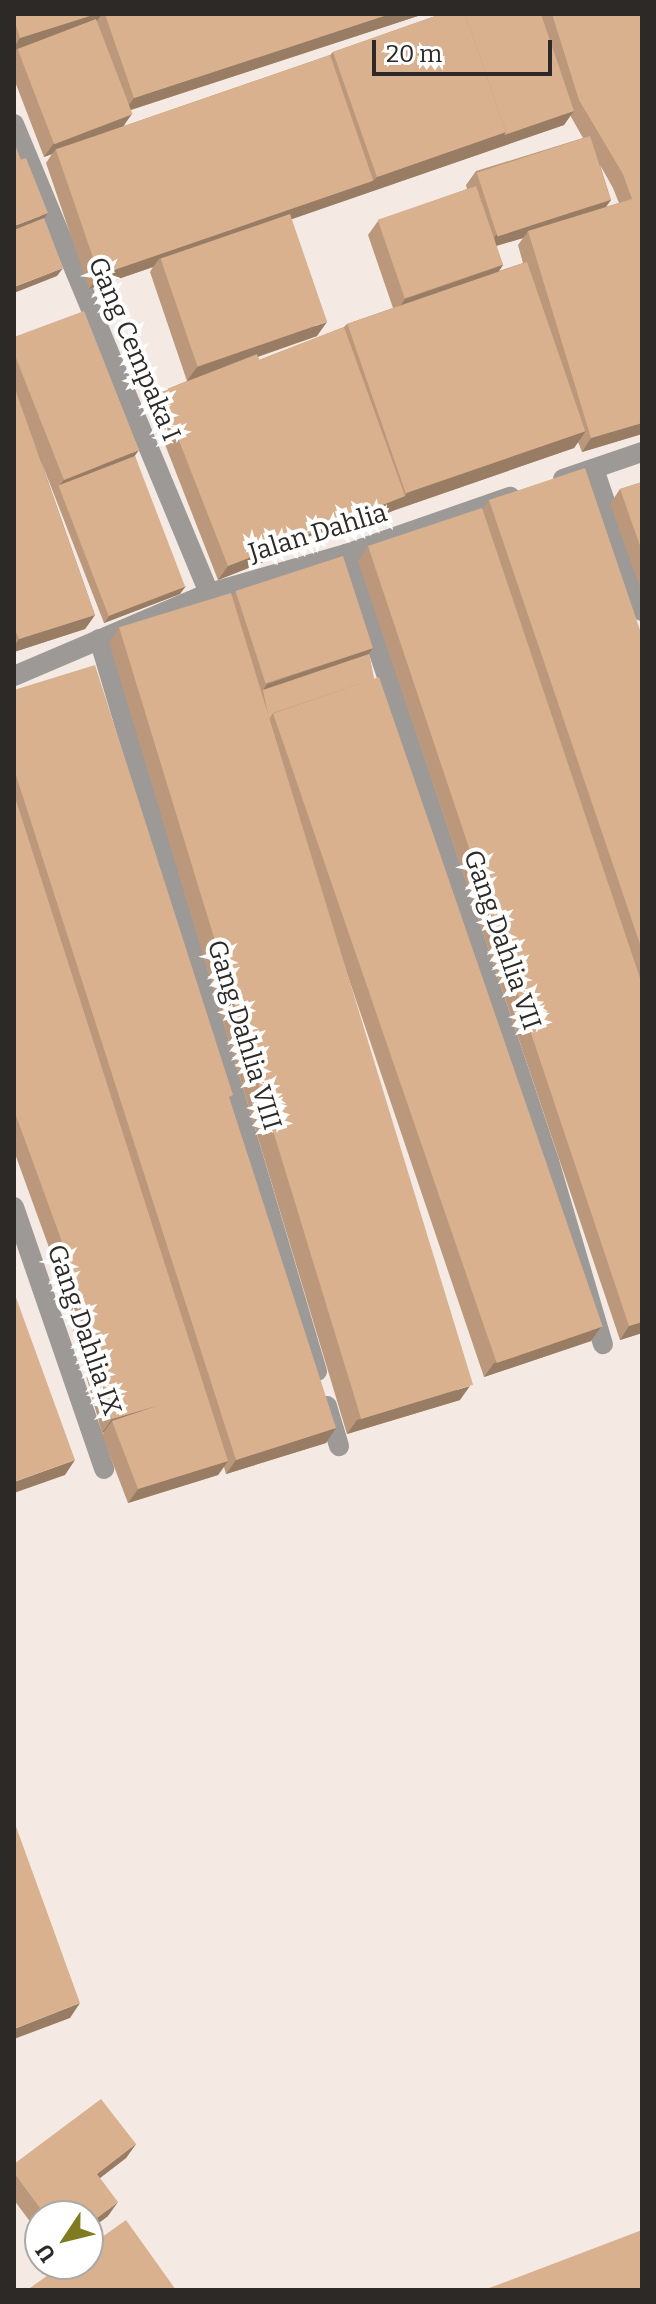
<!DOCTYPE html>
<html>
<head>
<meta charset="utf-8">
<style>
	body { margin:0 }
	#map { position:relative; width:656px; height:2304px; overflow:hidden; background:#f4eae3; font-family:Bitter,serif }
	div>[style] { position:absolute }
	.minor>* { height:20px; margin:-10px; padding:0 10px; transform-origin:10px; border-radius:10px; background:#9d9997 }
	.wall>* { inset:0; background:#bb987b }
	.shaded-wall>* { inset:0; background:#987c64 }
	.building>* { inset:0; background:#d9b18f; transform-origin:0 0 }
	span { translate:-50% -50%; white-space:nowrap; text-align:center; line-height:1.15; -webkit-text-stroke:8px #fff; paint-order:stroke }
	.street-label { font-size:26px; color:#2c2926 }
	.frame { position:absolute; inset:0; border:16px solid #2c2926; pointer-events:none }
	.north { position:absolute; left:24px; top:2200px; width:80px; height:80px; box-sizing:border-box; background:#fff; border:2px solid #aba9a8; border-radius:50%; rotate:235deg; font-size:22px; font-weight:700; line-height:32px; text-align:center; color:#2c2926 }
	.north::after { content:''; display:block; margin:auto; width:28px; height:36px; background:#807a21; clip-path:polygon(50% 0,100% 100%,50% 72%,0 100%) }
	.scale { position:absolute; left:372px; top:40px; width:180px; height:36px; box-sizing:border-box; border:4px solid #2c2926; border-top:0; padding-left:10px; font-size:24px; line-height:28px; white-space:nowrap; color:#2c2926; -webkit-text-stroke:6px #fff; paint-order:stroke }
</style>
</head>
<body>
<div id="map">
	<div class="minor">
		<i style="left:14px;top:124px;width:508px;rotate:67.42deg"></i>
		<i style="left:594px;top:469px;width:150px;rotate:71.3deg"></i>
		<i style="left:563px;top:479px;width:83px;rotate:-18.9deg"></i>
		<i style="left:346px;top:554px;width:640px;rotate:71.51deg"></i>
		<i style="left:549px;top:1161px;width:191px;rotate:73.6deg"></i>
		<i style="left:99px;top:639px;width:764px;rotate:73.42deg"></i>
		<i style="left:14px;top:676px;width:212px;rotate:-23.1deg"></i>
		<i style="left:209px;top:593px;width:142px;rotate:-15.9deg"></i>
		<i style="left:346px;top:554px;width:174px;rotate:-19.2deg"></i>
		<i style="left:14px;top:1207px;width:277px;rotate:71deg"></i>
		<i style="left:327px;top:1406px;width:42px;rotate:73.3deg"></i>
	</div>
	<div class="wall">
		<i style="clip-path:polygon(evenodd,14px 14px,424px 14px,131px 110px,124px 126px,330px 55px,333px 52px,441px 14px,642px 14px,642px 434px,582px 452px,578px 442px,574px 448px,395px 510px,218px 580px,150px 406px,160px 392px,187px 381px,150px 272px,153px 267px,89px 289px,46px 163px,52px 154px,44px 157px,14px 79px,14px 54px,16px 51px,14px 51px,14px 14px,570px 115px,583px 138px,476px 171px,466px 185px,467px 189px,378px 221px,368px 235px,393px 308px,347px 324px,344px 327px,259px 360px,258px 357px,317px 336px,291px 219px,564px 125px,570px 115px,14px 14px,600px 165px,613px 188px,619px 203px,605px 207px,611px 200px,600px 165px,14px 14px,523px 238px,518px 245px,523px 263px,499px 271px,503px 265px,496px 246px,523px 238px)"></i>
		<i style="clip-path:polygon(14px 337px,135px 456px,180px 594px,104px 623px,41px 461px,95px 615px,85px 629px,14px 652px)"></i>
		<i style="clip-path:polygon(642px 482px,642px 593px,610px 504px,620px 489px)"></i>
		<i style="clip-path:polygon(489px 500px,642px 636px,642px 1333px,620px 1340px,358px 561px,368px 546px,483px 509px)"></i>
		<i style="clip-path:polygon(236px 591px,373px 648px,369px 654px,374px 679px,591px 1341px,484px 1377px,336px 941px,460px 1400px,347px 1434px,109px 642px,119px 628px,232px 597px)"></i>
		<i style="clip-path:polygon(14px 690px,230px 1100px,326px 1443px,226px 1474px,224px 1467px,218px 1475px,128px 1503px,102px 1435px,104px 1432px,102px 1433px,55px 1264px,14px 1151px)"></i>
		<i style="clip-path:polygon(136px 2144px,126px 2158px,100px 2178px,108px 2216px,88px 2231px,88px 2216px,40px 2216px,40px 2235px,14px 2200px,14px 2164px)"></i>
	</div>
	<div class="shaded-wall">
		<i style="clip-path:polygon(96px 14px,102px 14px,94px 25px,18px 49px,14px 51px,14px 47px,20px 38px)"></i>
		<i style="clip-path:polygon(390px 14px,424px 14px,124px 112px,134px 98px)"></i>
		<i style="clip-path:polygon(574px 111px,564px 125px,162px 264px,160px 258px,153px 267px,89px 289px,99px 275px,374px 180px,377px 177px,506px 132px)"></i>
		<i style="clip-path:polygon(132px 114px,122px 128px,56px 149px,52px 154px,44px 157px,54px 143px)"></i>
		<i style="clip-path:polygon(611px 200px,601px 214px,528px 231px,523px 238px,486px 249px,496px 235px)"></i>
		<i style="clip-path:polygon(48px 213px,38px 227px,14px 236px,14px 226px)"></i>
		<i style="clip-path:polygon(503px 265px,493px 279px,395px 313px,405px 299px)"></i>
		<i style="clip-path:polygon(63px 268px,57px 276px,14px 293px,14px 287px)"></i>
		<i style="clip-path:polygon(327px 322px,317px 336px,187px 381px,197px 367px)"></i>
		<i style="clip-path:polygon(642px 423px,642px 434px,582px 452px,591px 438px)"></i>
		<i style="clip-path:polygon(586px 431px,574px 448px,395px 510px,218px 580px,228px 566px,405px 496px,407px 493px)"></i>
		<i style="clip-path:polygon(139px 450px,129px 464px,59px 486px,64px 480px)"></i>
		<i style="clip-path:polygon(186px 586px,180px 594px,104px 623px,110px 615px)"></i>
		<i style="clip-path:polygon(95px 615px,85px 629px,14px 652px,14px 647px,19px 639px)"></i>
		<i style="clip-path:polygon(373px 648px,363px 662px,263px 690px,267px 684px)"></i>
		<i style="clip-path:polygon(642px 1322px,642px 1333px,620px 1340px,629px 1326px)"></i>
		<i style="clip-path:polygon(601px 1327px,591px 1341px,484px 1377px,494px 1363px)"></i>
		<i style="clip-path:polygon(470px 1386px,460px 1400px,347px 1434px,357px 1420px)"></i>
		<i style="clip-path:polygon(160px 1405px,112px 1421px,104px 1432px,102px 1433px,112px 1419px)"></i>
		<i style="clip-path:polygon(336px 1428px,326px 1443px,226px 1474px,236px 1460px)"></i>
		<i style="clip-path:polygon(75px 1460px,65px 1475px,14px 1493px,14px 1482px)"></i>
		<i style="clip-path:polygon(228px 1461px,218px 1475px,128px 1503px,138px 1489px)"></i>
		<i style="clip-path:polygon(80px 2003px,70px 2018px,14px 2039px,14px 2029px)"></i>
		<i style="clip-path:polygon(136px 2144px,126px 2158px,87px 2188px,97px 2174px)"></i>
		<i style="clip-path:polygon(118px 2202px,108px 2216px,88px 2231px,88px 2225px)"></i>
	</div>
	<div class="building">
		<i style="clip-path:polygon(14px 14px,96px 14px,20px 38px,14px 19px)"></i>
		<i style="clip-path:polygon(105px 14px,390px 14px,134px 98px)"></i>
		<i style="clip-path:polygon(441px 14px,465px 14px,506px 132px,377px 177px,333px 52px)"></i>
		<i style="clip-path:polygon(465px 14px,541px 14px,574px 111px,504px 135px,506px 132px)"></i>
		<i style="clip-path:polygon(552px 14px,642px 14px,642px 231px,640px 226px,642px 232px,642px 423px,591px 438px,528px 231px,632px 199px,623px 174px,579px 100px)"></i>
		<i style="left:96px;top:19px;width:102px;height:84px;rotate:69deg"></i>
		<i style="left:330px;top:55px;width:133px;height:290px;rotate:71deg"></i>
		<i style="left:590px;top:136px;width:67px;height:119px;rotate:72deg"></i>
		<i style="clip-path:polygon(14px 142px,21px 160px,14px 162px)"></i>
		<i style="clip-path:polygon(26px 158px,48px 213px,14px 226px,14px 162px)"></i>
		<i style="left:476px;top:186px;width:83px;height:104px;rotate:71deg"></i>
		<i style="left:290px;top:214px;width:114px;height:137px;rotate:71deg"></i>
		<i style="clip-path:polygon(44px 218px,63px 268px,14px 287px,14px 230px)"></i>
		<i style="left:527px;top:262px;width:179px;height:190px;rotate:71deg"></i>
		<i style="clip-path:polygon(84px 311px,139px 450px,64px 480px,14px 353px,14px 337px)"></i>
		<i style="clip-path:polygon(344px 327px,405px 496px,228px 566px,160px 392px,257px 354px,259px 360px)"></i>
		<i style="clip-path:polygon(14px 386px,95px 615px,19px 639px,14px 627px)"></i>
		<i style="left:135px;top:456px;width:140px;height:82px;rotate:69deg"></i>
		<i style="clip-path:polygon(585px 468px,642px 636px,642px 950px,489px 500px)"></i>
		<i style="clip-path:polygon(642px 482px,642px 551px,620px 489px)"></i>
		<i style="clip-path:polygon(482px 508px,642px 984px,642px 1322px,629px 1326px,368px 546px)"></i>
		<i style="left:343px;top:556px;width:97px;height:113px;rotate:72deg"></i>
		<i style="left:231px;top:593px;width:828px;height:117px;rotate:73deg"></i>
		<i style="clip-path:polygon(369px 654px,374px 679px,273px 713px,269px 719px,263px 690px)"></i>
		<i style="clip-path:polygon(95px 665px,233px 1095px,229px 1097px,336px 1428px,236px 1460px,14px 769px,14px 690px)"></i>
		<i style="left:379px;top:677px;width:687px;height:112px;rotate:71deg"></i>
		<i style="clip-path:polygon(14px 794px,228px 1461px,138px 1489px,112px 1421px,160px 1405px,112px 1419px,65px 1250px,14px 1110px)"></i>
		<i style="clip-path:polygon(14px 1292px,75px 1460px,14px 1482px)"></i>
		<i style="clip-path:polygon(14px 1821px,80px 2003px,14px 2029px)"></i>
		<i style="clip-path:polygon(101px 2099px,136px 2144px,97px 2174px,118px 2202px,88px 2225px,88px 2216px,46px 2216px,14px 2173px,14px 2164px)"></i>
		<i style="clip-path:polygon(126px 2220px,176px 2290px,27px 2290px,64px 2264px,88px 2264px,88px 2247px)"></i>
		<i style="clip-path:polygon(642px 2230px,642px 2290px,484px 2290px)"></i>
	</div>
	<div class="street-label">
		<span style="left:134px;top:349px;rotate:67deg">Gang Cempaka I</span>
		<span style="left:318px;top:533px;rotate:-17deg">Jalan Dahlia</span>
		<span style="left:502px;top:940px;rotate:71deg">Gang Dahlia VII</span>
		<span style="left:244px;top:1035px;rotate:73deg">Gang Dahlia VIII</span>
		<span style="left:84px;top:1330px;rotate:71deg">Gang Dahlia IX</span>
	</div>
	<div class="frame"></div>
	<div class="north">U</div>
	<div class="scale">20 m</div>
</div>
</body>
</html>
